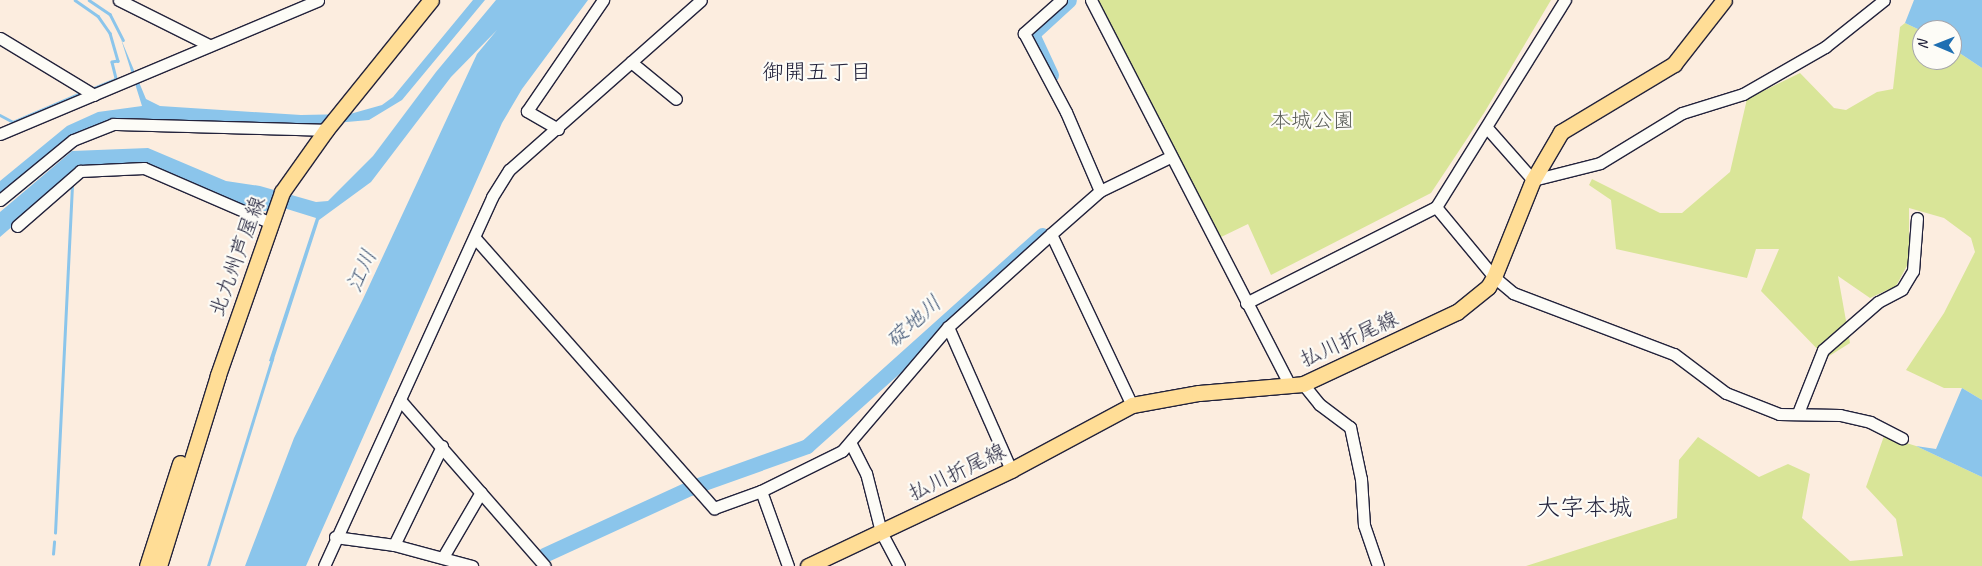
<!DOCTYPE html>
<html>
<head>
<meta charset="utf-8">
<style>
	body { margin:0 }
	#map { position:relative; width:1982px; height:566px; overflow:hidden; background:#fceddf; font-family:Caveat,"Klee One",sans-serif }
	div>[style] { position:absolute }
	.green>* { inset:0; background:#d9e598 }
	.water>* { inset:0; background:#8bc5eb }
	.stream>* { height:2.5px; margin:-1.25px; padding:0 1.25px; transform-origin:1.25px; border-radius:1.25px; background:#8bc5eb }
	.river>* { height:15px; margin:-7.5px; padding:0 7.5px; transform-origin:7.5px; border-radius:7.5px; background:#8bc5eb }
	.roads { filter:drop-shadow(1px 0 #22223b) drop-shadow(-1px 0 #22223b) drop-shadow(0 1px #22223b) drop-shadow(0 -1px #22223b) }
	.minor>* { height:11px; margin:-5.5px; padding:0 5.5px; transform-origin:5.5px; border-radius:5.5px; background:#fdfcf7 }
	.major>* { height:15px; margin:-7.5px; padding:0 7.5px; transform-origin:7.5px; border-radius:7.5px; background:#ffdd96 }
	span { translate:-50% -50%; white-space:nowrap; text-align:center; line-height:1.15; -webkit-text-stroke:4.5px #fdfcf7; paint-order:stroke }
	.park-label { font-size:21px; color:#595c57 }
	.street-label { font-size:21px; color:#22223b }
	.neighbourhood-label { font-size:22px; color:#22223b }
	.water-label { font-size:22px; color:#475b79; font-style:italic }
	.quarter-label { font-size:24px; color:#22223b }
	.north { position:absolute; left:1912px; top:20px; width:50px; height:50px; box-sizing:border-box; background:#fdfcf7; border:1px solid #a5a5ac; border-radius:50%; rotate:271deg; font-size:14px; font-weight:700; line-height:20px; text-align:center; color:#22223b }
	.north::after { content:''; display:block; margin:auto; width:18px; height:22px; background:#1f6fb2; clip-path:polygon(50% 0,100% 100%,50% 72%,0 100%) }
</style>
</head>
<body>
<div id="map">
	<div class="green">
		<i style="clip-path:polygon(1094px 0,1551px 0,1484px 113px,1431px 193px,1271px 275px,1248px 224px,1217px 239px)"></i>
		<i style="clip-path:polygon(1905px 23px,1922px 31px,1922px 60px,1952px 60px,1952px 48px,1982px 68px,1982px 400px,1962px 388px,1944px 388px,1906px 370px,1944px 313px,1975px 252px,1971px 238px,1944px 218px,1909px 208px,1909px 262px,1896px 286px,1870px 298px,1838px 276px,1850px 343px,1826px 358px,1761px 291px,1779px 249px,1756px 249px,1747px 278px,1616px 249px,1611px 200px,1589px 185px,1592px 179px,1660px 213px,1682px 213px,1730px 172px,1747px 99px,1800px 73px,1834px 108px,1846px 110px,1877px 92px,1893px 89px,1900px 27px)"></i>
		<i style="clip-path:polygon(1884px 436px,1916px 446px,1982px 477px,1982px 566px,1526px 566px,1677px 518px,1679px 460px,1698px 437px,1759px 477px,1788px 464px,1810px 474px,1802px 518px,1850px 561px,1903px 556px,1896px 519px,1866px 487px)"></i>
	</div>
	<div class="water">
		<i style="clip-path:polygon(473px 0,485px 0,402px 100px,369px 120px,302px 126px,121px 118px,83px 130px,66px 140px,0 195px,0 181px,67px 126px,98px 112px,142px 106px,121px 39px,146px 99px,160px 106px,301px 115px,350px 114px,382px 105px,393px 97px)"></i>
		<i style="clip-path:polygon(496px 0,588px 0,522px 89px,502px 123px,306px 566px,245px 566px,294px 438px,363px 299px,477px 54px,497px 30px,451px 77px,371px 182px,319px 220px,273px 362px,269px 361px,316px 218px,287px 209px,253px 212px,145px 166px,80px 168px,0 237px,0 212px,72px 151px,148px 148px,226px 181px,260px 186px,316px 202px,328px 201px,373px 156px,436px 72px)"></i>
		<i style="clip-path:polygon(1914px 0,1982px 0,1982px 68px,1952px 48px,1952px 30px,1922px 31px,1905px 23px)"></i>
		<i style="clip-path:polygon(1962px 388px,1982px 400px,1982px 477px,1916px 446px,1936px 449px)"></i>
	</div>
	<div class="stream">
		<i style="left:75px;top:0;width:28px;rotate:35deg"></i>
		<i style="left:98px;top:16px;width:21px;rotate:55deg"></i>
		<i style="left:110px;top:33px;width:29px;rotate:74deg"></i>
		<i style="left:118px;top:61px;width:6px;rotate:171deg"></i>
		<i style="left:112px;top:62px;width:16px;rotate:76deg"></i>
		<i style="left:89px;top:0;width:25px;rotate:34deg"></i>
		<i style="left:110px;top:14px;width:29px;rotate:63deg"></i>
		<i style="left:94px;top:88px;width:23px;rotate:-23deg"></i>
		<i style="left:0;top:115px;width:15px;rotate:28deg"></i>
		<i style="left:13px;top:122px;width:74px;rotate:-23.1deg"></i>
		<i style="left:55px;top:533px;width:351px;rotate:-87.2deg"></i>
		<i style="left:53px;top:554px;width:12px;rotate:-85deg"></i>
		<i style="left:208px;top:566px;width:217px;rotate:-72.8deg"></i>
	</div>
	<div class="river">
		<i style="left:1051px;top:75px;width:45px;rotate:-114.9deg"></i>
		<i style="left:1032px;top:34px;width:50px;rotate:-42.6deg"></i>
		<i style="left:544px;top:555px;width:161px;rotate:-24.7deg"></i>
		<i style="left:690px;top:488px;width:124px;rotate:-19.7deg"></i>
		<i style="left:807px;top:446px;width:316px;rotate:-41.9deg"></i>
	</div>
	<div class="roads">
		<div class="minor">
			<i style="left:119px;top:0;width:101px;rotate:26.6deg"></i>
			<i style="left:1061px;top:0;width:50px;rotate:138.3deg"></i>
			<i style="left:1024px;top:33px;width:89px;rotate:62deg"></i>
			<i style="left:1066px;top:112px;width:86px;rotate:66.7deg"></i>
			<i style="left:1091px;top:0;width:433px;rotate:62.7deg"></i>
			<i style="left:0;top:38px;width:110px;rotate:31.2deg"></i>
			<i style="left:631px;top:62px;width:58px;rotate:39.4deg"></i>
			<i style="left:558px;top:129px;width:36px;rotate:-150deg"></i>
			<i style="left:527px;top:111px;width:135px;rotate:-55.6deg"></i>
			<i style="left:1488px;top:129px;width:68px;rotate:48.6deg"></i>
			<i style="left:1533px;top:180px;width:69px;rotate:-14.2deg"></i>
			<i style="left:1600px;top:163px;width:96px;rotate:-31.4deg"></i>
			<i style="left:1682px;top:113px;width:64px;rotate:-17.3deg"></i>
			<i style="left:1743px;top:94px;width:95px;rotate:-29.8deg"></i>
			<i style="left:1825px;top:47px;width:75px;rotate:-38.5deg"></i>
			<i style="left:0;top:134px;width:345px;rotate:-22.8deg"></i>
			<i style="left:0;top:200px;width:94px;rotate:-39.4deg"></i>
			<i style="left:73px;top:140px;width:43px;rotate:-21.8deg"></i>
			<i style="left:113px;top:124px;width:213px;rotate:1.6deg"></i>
			<i style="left:1436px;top:207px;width:91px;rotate:50.4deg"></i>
			<i style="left:1494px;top:277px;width:25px;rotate:40deg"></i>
			<i style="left:1513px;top:293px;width:172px;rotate:20.8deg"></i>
			<i style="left:1674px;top:354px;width:65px;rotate:36.9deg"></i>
			<i style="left:1726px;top:393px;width:57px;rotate:21.6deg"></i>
			<i style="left:1779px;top:414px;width:61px;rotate:0.9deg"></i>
			<i style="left:1840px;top:415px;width:31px;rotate:13deg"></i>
			<i style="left:1870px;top:422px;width:36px;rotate:27deg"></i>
			<i style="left:17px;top:226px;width:84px;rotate:-41.1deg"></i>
			<i style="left:80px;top:171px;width:64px;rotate:-2.7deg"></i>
			<i style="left:144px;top:168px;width:136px;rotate:23.4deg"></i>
			<i style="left:1051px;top:234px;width:189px;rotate:64.7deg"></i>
			<i style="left:475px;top:238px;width:361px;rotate:48.5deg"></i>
			<i style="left:714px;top:508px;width:50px;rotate:-19.9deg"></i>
			<i style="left:761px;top:491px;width:90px;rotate:-26.3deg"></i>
			<i style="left:842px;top:451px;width:163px;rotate:-49.5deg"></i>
			<i style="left:948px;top:327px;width:139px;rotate:-42.1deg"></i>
			<i style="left:1051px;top:234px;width:65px;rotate:-41.3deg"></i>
			<i style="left:1100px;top:191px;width:78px;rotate:-25.9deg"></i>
			<i style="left:1246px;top:303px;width:213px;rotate:-26.8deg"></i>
			<i style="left:1436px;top:207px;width:244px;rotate:-58.1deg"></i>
			<i style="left:948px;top:327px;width:156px;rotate:66.2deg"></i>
			<i style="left:1303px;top:384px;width:26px;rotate:51deg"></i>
			<i style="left:1319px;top:404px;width:39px;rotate:37deg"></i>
			<i style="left:1350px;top:427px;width:53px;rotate:78.1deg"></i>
			<i style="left:1361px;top:479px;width:46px;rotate:86.3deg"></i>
			<i style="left:1364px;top:525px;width:43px;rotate:71.1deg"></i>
			<i style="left:400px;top:400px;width:220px;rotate:48.9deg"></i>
			<i style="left:1798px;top:413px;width:68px;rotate:-68.4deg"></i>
			<i style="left:1823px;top:350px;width:73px;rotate:-41.1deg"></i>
			<i style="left:1878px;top:302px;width:27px;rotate:-28deg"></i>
			<i style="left:1902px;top:289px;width:21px;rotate:-59deg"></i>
			<i style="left:1913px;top:271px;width:53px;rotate:-85.7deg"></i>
			<i style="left:851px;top:444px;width:33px;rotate:63deg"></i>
			<i style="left:866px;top:473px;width:61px;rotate:75.7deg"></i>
			<i style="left:881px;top:532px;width:38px;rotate:62deg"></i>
			<i style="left:761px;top:491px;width:80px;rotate:70.2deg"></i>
			<i style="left:335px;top:537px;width:60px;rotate:7.7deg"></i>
			<i style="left:394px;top:545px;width:81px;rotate:15.1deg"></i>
			<i style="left:394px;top:545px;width:110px;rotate:-64.1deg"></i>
			<i style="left:443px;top:557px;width:75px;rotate:-59.7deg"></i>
			<i style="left:324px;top:566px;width:405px;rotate:-65.5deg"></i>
			<i style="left:492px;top:197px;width:32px;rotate:-58deg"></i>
			<i style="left:509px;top:170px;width:256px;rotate:-41.5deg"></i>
		</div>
		<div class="major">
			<i style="left:147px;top:566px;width:108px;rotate:-72.2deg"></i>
			<i style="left:159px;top:566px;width:200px;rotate:-72.8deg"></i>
			<i style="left:218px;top:375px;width:194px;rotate:-70.7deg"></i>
			<i style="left:282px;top:192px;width:76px;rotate:-54.6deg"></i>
			<i style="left:326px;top:130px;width:167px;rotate:-51.1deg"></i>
			<i style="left:808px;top:566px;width:225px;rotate:-25.3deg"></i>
			<i style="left:1011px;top:470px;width:137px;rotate:-28.2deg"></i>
			<i style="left:1132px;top:405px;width:68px;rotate:-10.2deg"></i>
			<i style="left:1199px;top:393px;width:104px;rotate:-4.9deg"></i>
			<i style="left:1303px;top:384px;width:170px;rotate:-25.1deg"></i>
			<i style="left:1457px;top:312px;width:40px;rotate:-39deg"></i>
			<i style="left:1488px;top:287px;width:12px;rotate:-59deg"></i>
			<i style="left:1494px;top:277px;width:105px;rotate:-68.1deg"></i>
			<i style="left:1533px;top:180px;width:56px;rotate:-59.7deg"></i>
			<i style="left:1561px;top:132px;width:132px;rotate:-31deg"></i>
			<i style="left:1674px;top:64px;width:81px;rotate:-52deg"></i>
		</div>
	</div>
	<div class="park-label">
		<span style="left:1312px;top:120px">本城公園</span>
	</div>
	<div class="street-label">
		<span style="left:237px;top:256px;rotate:-70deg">北九州芦屋線</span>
		<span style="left:1349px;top:339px;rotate:-25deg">払川折尾線</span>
		<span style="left:957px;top:472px;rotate:-26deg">払川折尾線</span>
	</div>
	<div class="neighbourhood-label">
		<span style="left:817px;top:73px">御開五丁目</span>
	</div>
	<div class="water-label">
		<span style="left:362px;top:271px;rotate:-66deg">江川</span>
		<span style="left:914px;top:322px;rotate:-42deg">碇地川</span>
	</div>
	<div class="quarter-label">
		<span style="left:1584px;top:508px">大字本城</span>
	</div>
	<div class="north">N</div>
</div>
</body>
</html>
